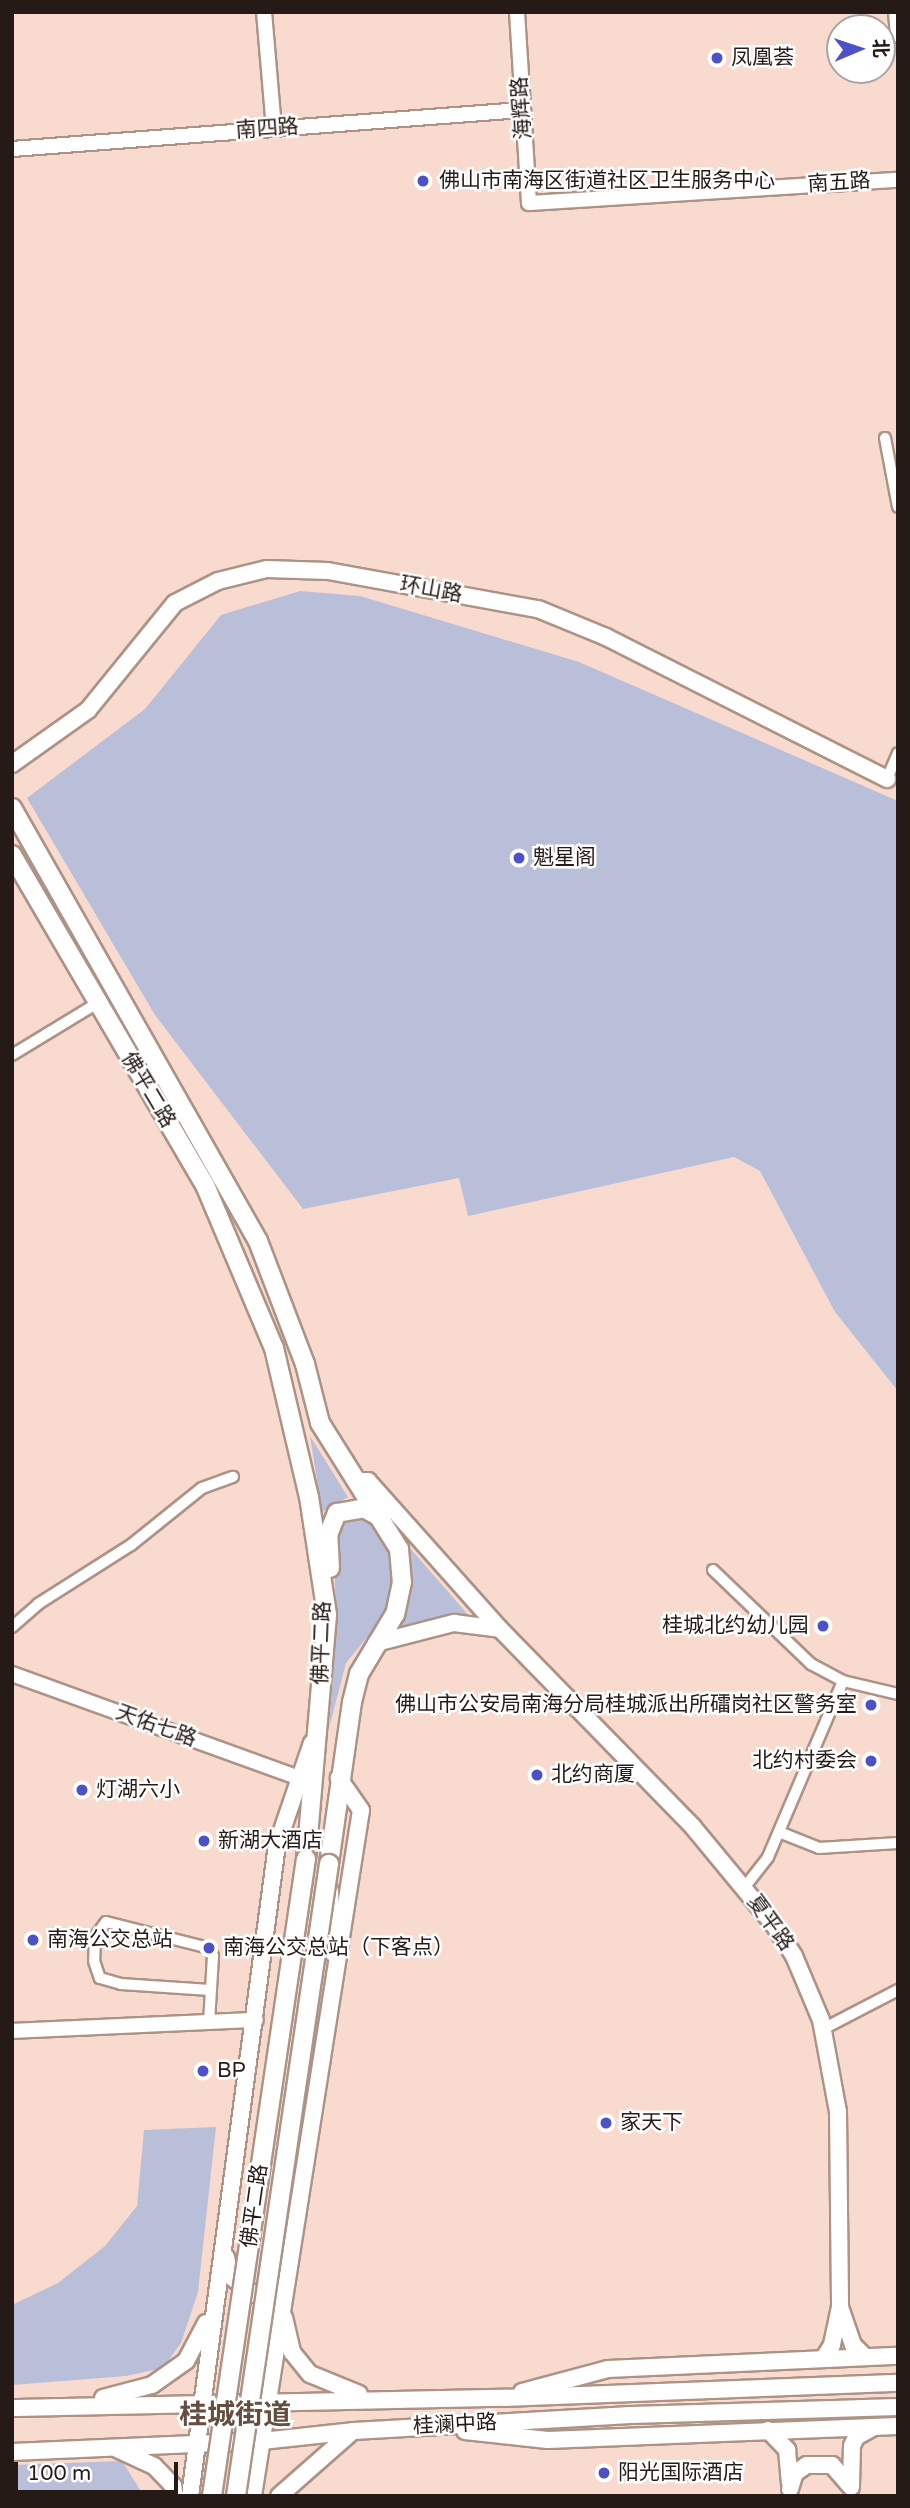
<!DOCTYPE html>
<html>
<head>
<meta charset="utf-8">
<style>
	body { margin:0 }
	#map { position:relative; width:910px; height:2508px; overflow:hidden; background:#f8dbce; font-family:"Varela Round","Noto Sans SC",sans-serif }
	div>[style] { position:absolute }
	.green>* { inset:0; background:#b9bed9 }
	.roads { filter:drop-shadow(2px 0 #ad9286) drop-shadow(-2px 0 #ad9286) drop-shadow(0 2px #ad9286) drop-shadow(0 -2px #ad9286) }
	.minor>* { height:10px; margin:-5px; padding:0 5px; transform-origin:5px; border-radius:5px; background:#fff }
	.tertiary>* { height:14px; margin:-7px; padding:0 7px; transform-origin:7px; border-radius:7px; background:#fff }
	.secondary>* { height:16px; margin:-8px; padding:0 8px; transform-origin:8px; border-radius:8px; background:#fff }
	.primary>* { height:18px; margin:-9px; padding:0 9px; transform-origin:9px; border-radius:9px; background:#fff }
	.bridges { filter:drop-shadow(2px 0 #ad9286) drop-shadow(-2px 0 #ad9286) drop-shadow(0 2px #ad9286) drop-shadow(0 -2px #ad9286) }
	.primary-bridge>* { height:18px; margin:-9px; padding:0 9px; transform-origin:9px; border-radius:9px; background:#fff }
	.dots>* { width:19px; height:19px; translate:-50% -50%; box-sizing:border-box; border:4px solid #fff; border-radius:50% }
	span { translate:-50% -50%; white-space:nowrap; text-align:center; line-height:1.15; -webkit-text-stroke:5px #fff; paint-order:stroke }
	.poi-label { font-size:21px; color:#251a16 }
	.left { translate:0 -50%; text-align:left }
	.right { translate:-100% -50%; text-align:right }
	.street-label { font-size:21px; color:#251a16 }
	.district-label { font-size:28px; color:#644d41; font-weight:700 }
	.frame { position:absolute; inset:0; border:14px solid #251a16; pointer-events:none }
	.north { position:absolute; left:826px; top:14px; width:70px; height:70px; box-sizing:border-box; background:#fff; border:2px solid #a8a3a2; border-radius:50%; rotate:88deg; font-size:19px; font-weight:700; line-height:28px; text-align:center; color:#251a16 }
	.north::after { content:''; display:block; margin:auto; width:24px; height:32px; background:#4d50c6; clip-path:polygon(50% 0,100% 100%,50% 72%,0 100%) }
	.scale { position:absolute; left:14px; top:2462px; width:164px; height:32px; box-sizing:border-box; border:4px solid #251a16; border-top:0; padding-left:9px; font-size:21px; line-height:24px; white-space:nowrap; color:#251a16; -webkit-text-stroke:5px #fff; paint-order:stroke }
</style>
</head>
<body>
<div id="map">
	<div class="green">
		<i style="clip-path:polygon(300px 591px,360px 596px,579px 662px,898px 801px,898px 1391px,835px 1312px,760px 1171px,734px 1157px,468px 1216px,459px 1178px,303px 1209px,155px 1015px,27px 798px,145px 709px,221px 615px)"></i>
		<i style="clip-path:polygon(310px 1436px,348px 1497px,322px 1512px)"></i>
		<i style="clip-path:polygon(347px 1514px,374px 1519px,394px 1555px,396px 1577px,381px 1620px,346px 1663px,329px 1728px,337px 1623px,332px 1532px)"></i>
		<i style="clip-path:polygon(409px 1547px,471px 1618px,429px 1620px,395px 1633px,411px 1589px)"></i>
		<i style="clip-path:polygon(216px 2127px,198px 2292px,181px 2343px,163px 2368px,126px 2376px,12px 2385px,12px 2305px,58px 2283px,105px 2246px,137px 2206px,144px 2130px)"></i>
		<i style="clip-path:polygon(122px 2461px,144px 2496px,12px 2496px,12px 2465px)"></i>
	</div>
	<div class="roads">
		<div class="minor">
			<i style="left:885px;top:438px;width:70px;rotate:79.3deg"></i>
			<i style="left:887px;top:779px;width:28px;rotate:-67deg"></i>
			<i style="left:12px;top:1055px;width:102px;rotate:-31.3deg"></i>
			<i style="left:713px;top:1570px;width:136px;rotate:43.8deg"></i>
			<i style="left:811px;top:1664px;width:36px;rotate:28deg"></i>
			<i style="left:843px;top:1681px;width:57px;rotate:13.3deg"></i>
			<i style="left:12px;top:1627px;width:35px;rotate:-41deg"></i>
			<i style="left:38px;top:1604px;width:110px;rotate:-32.4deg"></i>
			<i style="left:131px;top:1545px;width:91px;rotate:-38.8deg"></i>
			<i style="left:202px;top:1488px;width:33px;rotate:-20deg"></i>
			<i style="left:779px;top:1832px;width:43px;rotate:21.8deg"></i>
			<i style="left:819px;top:1848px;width:79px;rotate:-3.6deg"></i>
			<i style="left:744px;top:1888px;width:39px;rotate:-52deg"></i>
			<i style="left:768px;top:1857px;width:191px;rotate:-66.9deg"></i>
			<i style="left:209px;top:2023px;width:67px;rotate:-86.6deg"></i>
			<i style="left:213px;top:1956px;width:9px;rotate:-117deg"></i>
			<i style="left:209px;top:1948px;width:106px;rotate:-165.8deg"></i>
			<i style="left:106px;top:1922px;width:19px;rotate:126deg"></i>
			<i style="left:95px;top:1937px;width:24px;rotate:92deg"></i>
			<i style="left:94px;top:1961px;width:18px;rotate:71deg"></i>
			<i style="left:100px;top:1978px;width:22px;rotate:16deg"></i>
			<i style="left:121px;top:1984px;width:89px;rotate:3.9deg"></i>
			<i style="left:823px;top:2029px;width:85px;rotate:-27.5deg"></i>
		</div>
		<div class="tertiary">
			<i style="left:264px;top:12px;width:117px;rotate:85.1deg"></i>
			<i style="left:517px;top:12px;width:191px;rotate:86.4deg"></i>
			<i style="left:529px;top:203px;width:370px;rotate:-3.6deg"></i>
			<i style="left:896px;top:12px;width:23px;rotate:85deg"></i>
			<i style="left:12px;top:149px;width:510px;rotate:-4.38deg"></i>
			<i style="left:12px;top:1674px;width:306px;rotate:19.9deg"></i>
			<i style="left:12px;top:2031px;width:244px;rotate:-2.6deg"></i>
		</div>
		<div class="secondary">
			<i style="left:12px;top:764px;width:93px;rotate:-35.4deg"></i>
			<i style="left:88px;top:710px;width:138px;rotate:-50.9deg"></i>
			<i style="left:175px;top:603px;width:48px;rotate:-27.1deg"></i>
			<i style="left:218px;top:581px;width:50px;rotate:-13.8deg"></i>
			<i style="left:267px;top:569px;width:61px;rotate:1.9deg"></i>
			<i style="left:328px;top:571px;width:213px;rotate:10.3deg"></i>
			<i style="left:538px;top:609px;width:74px;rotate:22.4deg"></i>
			<i style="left:606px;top:637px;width:315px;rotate:26.8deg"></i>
			<i style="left:357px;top:1481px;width:11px"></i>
			<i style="left:368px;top:1481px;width:198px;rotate:48.3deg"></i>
			<i style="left:500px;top:1629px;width:277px;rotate:45.7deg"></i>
			<i style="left:693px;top:1827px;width:127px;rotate:50.4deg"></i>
			<i style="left:774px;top:1925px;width:37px;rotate:57deg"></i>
			<i style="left:794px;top:1956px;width:69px;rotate:67.1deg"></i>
			<i style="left:821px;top:2020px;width:94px;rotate:79.5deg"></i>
			<i style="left:838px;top:2112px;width:195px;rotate:89.4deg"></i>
			<i style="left:840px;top:2307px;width:39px;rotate:102deg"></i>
			<i style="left:832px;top:2345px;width:15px;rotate:122deg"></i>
			<i style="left:376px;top:1643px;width:81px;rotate:-14.4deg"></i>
			<i style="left:454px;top:1623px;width:46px;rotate:7.4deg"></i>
			<i style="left:330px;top:1891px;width:62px;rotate:87.2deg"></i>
			<i style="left:226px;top:2257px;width:19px;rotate:78deg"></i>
			<i style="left:230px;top:2276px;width:29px;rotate:38deg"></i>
			<i style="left:253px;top:2294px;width:23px;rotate:-13deg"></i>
			<i style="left:840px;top:2307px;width:40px;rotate:71.1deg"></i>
			<i style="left:853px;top:2345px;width:17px;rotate:45deg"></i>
			<i style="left:284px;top:2317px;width:36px;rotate:77deg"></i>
			<i style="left:292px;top:2352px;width:28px;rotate:51deg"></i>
			<i style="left:310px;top:2374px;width:53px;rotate:22.2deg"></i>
			<i style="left:522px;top:2392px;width:89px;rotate:-15deg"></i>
			<i style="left:608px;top:2369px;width:290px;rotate:-2.6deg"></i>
			<i style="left:103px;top:2398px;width:51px;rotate:-14.9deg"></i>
			<i style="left:152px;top:2385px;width:42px;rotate:-35.2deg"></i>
			<i style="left:186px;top:2361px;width:43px;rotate:-62.2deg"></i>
			<i style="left:12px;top:2408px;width:493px;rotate:-1.2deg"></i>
			<i style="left:505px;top:2398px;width:393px;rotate:-2.2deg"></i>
			<i style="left:768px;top:2430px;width:28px;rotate:46deg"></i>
			<i style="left:787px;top:2450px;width:32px;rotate:85deg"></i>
			<i style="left:465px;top:2431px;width:83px;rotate:6.2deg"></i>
			<i style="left:548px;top:2440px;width:350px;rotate:-2.3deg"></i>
			<i style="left:117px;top:2449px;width:41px;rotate:24.7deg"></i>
			<i style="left:154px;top:2466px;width:28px;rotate:46deg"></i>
			<i style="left:173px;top:2486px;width:10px;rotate:79deg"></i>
			<i style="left:12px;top:2452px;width:250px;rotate:-2.5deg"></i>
			<i style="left:262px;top:2441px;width:93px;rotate:-6.2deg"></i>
			<i style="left:354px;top:2431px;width:277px;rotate:-3.3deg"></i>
			<i style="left:631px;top:2415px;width:267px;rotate:-1.7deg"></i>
			<i style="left:851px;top:2486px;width:40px;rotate:-88.6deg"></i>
			<i style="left:852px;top:2446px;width:10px;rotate:-66deg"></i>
			<i style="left:856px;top:2437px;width:18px;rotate:-29deg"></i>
			<i style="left:790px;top:2489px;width:17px;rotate:-73deg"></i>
			<i style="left:795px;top:2473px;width:14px;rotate:-34deg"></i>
			<i style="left:807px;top:2465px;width:25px"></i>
			<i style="left:832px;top:2465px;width:29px;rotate:49deg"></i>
			<i style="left:190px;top:2496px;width:657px;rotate:-82.39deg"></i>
			<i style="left:277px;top:1845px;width:108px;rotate:-71.1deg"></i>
			<i style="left:253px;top:2496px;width:694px;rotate:-81.05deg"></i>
			<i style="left:361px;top:1810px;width:39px;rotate:-125deg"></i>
			<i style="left:279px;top:2496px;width:98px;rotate:-41.3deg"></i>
		</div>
		<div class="primary">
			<i style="left:12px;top:808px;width:498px;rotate:60.4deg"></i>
			<i style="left:258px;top:1241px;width:132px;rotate:69.1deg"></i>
			<i style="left:305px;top:1364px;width:61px;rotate:75.7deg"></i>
			<i style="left:320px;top:1423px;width:149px;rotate:57.9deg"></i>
			<i style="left:399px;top:1549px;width:33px;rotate:85deg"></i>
			<i style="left:402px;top:1582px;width:33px;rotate:102deg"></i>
			<i style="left:395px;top:1614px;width:70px;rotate:121deg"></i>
			<i style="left:359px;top:1674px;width:29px;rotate:104deg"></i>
			<i style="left:352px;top:1702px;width:164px;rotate:98.1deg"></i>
			<i style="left:12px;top:855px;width:382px;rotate:59.7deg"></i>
			<i style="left:205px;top:1185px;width:177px;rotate:67.1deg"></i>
			<i style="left:274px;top:1348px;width:153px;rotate:76.8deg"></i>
			<i style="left:309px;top:1497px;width:119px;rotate:81.3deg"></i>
			<i style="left:327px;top:1615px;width:245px;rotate:94.9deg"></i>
			<i style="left:330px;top:1568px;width:33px;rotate:-93deg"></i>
			<i style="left:328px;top:1535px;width:24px;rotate:-68deg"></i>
			<i style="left:337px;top:1513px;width:27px;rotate:-10deg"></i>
			<i style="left:364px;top:1508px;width:20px;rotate:30deg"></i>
		</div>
	</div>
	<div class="bridges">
		<div class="primary-bridge">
			<i style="left:212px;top:2496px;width:644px;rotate:-81.61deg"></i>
			<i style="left:236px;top:2496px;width:639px;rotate:-81.63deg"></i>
		</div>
	</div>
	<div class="dots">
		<i style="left:717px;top:58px;background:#4d50c6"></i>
		<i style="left:423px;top:181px;background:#4d50c6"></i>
		<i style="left:519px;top:858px;background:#4d50c6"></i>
		<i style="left:823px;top:1626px;background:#4d50c6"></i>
		<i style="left:871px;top:1705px;background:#4d50c6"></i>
		<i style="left:871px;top:1761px;background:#4d50c6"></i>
		<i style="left:537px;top:1775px;background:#4d50c6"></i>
		<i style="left:82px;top:1790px;background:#4d50c6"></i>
		<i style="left:204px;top:1841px;background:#4d50c6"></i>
		<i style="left:33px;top:1940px;background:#4d50c6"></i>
		<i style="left:209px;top:1948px;background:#4d50c6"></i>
		<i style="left:203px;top:2071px;background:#4d50c6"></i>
		<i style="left:606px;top:2123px;background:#4d50c6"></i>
		<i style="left:604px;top:2473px;background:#4d50c6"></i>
	</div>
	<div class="poi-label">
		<span class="left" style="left:731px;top:58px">凤凰荟</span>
		<span class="left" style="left:439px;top:181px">佛山市南海区街道社区卫生服务中心</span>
		<span class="left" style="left:533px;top:858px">魁星阁</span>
		<span class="right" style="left:809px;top:1626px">桂城北约幼儿园</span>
		<span class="right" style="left:857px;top:1705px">佛山市公安局南海分局桂城派出所礌岗社区警务室</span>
		<span class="right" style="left:857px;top:1761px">北约村委会</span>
		<span class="left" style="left:551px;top:1775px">北约商厦</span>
		<span class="left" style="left:96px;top:1790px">灯湖六小</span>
		<span class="left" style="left:218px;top:1841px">新湖大酒店</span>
		<span class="left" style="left:47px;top:1940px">南海公交总站</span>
		<span class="left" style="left:223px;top:1948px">南海公交总站（下客点）</span>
		<span class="left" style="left:217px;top:2071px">BP</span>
		<span class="left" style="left:620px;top:2123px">家天下</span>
		<span class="left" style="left:618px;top:2473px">阳光国际酒店</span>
	</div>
	<div class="street-label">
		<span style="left:522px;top:108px;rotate:-94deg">海辉路</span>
		<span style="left:267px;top:129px;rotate:-4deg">南四路</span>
		<span style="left:839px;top:183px;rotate:-4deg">南五路</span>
		<span style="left:431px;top:590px;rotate:10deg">环山路</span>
		<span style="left:148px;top:1090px;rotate:59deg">佛平二路</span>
		<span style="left:322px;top:1643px;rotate:-88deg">佛平二路</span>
		<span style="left:156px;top:1726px;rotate:20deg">天佑七路</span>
		<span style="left:770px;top:1923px;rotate:54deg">夏平路</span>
		<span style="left:255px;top:2206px;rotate:-82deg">佛平二路</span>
		<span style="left:455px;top:2425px;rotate:-3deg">桂澜中路</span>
	</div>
	<div class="district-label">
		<span style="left:235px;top:2415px">桂城街道</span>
	</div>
	<div class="frame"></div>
	<div class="north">北</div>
	<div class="scale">100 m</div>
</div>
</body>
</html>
